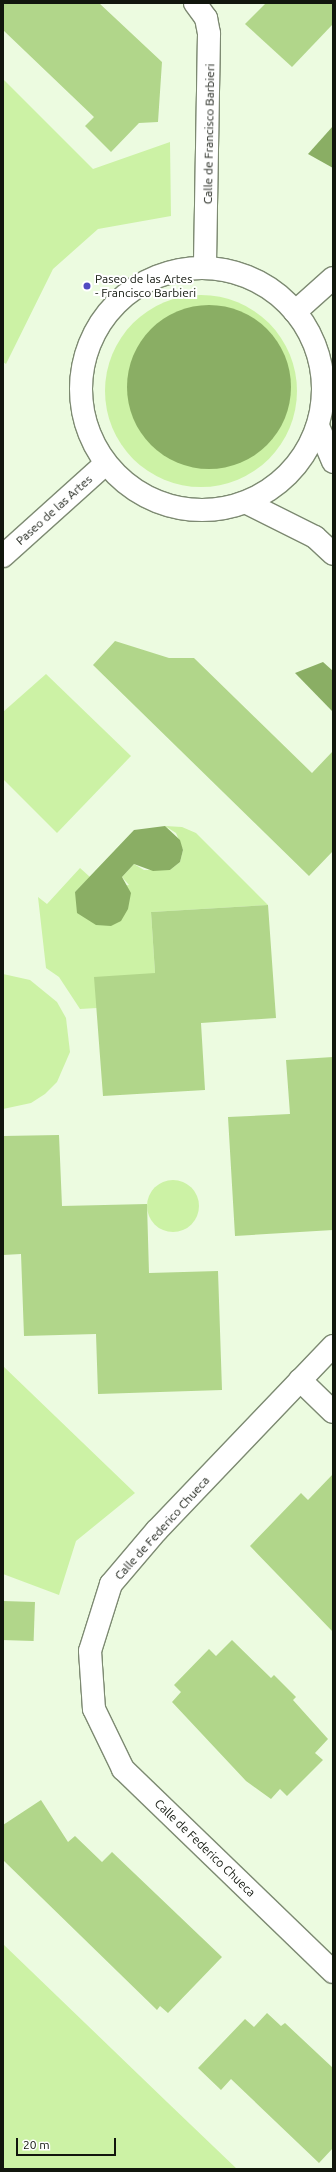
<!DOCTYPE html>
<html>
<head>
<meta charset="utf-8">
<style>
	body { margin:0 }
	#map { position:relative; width:336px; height:2172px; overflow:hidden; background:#ecfbe0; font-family:Ubuntu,sans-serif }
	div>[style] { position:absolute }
	.green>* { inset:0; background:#ccf2a5 }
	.round { border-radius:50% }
	.water>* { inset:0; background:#8aae64 }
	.building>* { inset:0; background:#b1d68a; transform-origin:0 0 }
	.roads { filter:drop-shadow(1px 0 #7d8a72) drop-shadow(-1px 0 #7d8a72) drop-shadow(0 1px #7d8a72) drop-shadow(0 -1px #7d8a72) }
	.street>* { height:22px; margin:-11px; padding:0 11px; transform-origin:11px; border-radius:11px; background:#fff }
	.secondary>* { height:22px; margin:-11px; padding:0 11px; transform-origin:11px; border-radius:11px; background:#fff }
	.secondary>.ring { margin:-11px; padding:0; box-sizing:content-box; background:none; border:22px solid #fff; border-radius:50% }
	.dots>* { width:11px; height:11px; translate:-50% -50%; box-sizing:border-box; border:2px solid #fff; border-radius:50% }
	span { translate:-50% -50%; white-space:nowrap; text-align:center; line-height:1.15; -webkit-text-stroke:4px #fff; paint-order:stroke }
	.street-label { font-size:12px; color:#11160d }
	.poi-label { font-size:12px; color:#11160d }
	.left { translate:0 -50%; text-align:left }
	.frame { position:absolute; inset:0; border:4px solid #11160d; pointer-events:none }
	.scale { position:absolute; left:16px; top:2138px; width:100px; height:18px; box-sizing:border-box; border:2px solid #11160d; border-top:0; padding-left:5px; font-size:12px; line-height:14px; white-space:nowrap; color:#11160d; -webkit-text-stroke:3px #fff; paint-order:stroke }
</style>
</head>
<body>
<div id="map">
	<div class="green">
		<i style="clip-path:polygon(3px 79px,93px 169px,170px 142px,171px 216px,98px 229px,53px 269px,6px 364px,3px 362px)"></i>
		<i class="round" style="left:105px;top:295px;width:192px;height:192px"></i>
		<i style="clip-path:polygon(46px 674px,131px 756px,57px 833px,3px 779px,3px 712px)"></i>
		<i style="clip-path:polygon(165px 826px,182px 827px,196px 833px,268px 905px,151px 912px,155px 973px,97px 1008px,80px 1009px,59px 977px,46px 968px,38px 897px,47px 904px,80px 868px,90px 877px,75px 892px,129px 885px,122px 877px,134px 864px,144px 870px,170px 870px,180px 862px,183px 850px,176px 833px)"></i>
		<i style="clip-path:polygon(3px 974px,30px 980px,57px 1002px,66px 1018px,70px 1052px,57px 1082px,45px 1094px,31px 1103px,3px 1109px)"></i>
		<i class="round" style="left:147px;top:1180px;width:52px;height:52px"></i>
		<i style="clip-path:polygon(3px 1366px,135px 1493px,76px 1541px,59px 1595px,3px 1574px)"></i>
		<i style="clip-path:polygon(3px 1944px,167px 2102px,237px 2169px,3px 2169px)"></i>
	</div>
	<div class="water">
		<i style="clip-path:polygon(333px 126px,333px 168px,308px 154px)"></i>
		<i class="round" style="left:127px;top:305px;width:164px;height:164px"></i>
		<i style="clip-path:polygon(323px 662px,333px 671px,333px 712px,295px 673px)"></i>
		<i style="clip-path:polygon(165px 826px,180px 840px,183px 850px,180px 862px,170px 870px,153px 871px,134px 864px,122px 877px,131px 893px,128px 909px,121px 921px,111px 926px,96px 925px,77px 913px,75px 892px,134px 830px)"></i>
	</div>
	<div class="building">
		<i style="clip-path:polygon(3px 3px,99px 3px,162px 62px,158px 122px,139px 123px,111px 152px,85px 126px,94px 117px,3px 30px)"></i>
		<i style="clip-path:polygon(266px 3px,333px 3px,333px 24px,292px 67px,245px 24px)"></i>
		<i style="clip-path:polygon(115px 641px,169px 658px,194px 658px,312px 773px,333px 751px,333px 851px,309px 876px,93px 665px)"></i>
		<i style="clip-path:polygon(268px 905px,276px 1018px,201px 1023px,205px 1090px,103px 1096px,94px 977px,155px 973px,151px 912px)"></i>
		<i style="clip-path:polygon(333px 1057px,333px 1230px,235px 1236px,228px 1117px,290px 1114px,286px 1060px)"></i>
		<i style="clip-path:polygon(59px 1135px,62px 1206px,147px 1204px,149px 1273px,218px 1271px,222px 1390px,98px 1394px,96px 1334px,24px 1336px,21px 1254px,3px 1255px,3px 1136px)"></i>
		<i style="clip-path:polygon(333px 1474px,333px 1632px,250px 1546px,301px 1493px,308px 1500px)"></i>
		<i style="left:3px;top:1601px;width:32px;height:39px;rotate:2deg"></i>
		<i style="clip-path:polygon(232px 1640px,271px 1678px,274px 1675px,296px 1697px,293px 1700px,328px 1739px,315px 1753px,323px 1760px,287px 1796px,280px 1789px,271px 1799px,246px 1781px,172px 1702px,181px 1692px,174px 1685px,209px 1649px,216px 1656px)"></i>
		<i style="clip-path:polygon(41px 1800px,68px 1842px,75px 1836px,102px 1862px,112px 1852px,222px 1957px,168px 2013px,160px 2006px,157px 2010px,3px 1860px,3px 1825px)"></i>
		<i style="clip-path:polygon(267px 2013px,281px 2026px,285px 2023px,333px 2068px,333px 2148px,319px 2163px,231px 2079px,221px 2090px,198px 2068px,245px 2019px,254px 2027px)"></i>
	</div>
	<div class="roads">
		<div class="street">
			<i style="left:195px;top:3px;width:19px;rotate:54deg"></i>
			<i style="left:206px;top:18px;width:16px;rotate:79deg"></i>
			<i style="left:209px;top:34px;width:234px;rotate:91deg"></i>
			<i style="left:333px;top:1346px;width:255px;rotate:133.7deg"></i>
			<i style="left:157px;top:1530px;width:71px;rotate:130.4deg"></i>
			<i style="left:111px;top:1584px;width:70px;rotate:107.4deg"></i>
			<i style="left:90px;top:1651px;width:58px;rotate:86.1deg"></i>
			<i style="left:94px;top:1709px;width:67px;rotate:64.2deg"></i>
			<i style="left:123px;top:1769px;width:292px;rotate:44deg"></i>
			<i style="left:300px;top:1380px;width:46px;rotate:44.1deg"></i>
		</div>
		<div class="secondary">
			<i class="ring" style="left:81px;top:268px;width:220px;height:220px"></i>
			<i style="left:295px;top:312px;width:51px;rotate:-41.8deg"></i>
			<i style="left:318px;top:426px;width:39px;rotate:67deg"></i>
			<i style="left:247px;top:503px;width:76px;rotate:26.6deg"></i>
			<i style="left:315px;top:537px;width:25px;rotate:43deg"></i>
			<i style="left:3px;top:556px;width:137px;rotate:-42deg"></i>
		</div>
	</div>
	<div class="dots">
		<i style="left:87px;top:286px;background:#504ac1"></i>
	</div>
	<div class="street-label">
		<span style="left:209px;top:134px;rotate:-89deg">Calle de Francisco Barbieri</span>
		<span style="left:54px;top:510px;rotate:-42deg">Paseo de las Artes</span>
		<span style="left:162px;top:1528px;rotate:-48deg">Calle de Federico Chueca</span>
		<span style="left:205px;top:1848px;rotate:44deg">Calle de Federico Chueca</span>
	</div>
	<div class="poi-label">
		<span class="left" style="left:95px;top:286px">Paseo de las Artes<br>- Francisco Barbieri</span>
	</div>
	<div class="frame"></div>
	<div class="scale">20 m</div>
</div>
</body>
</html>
